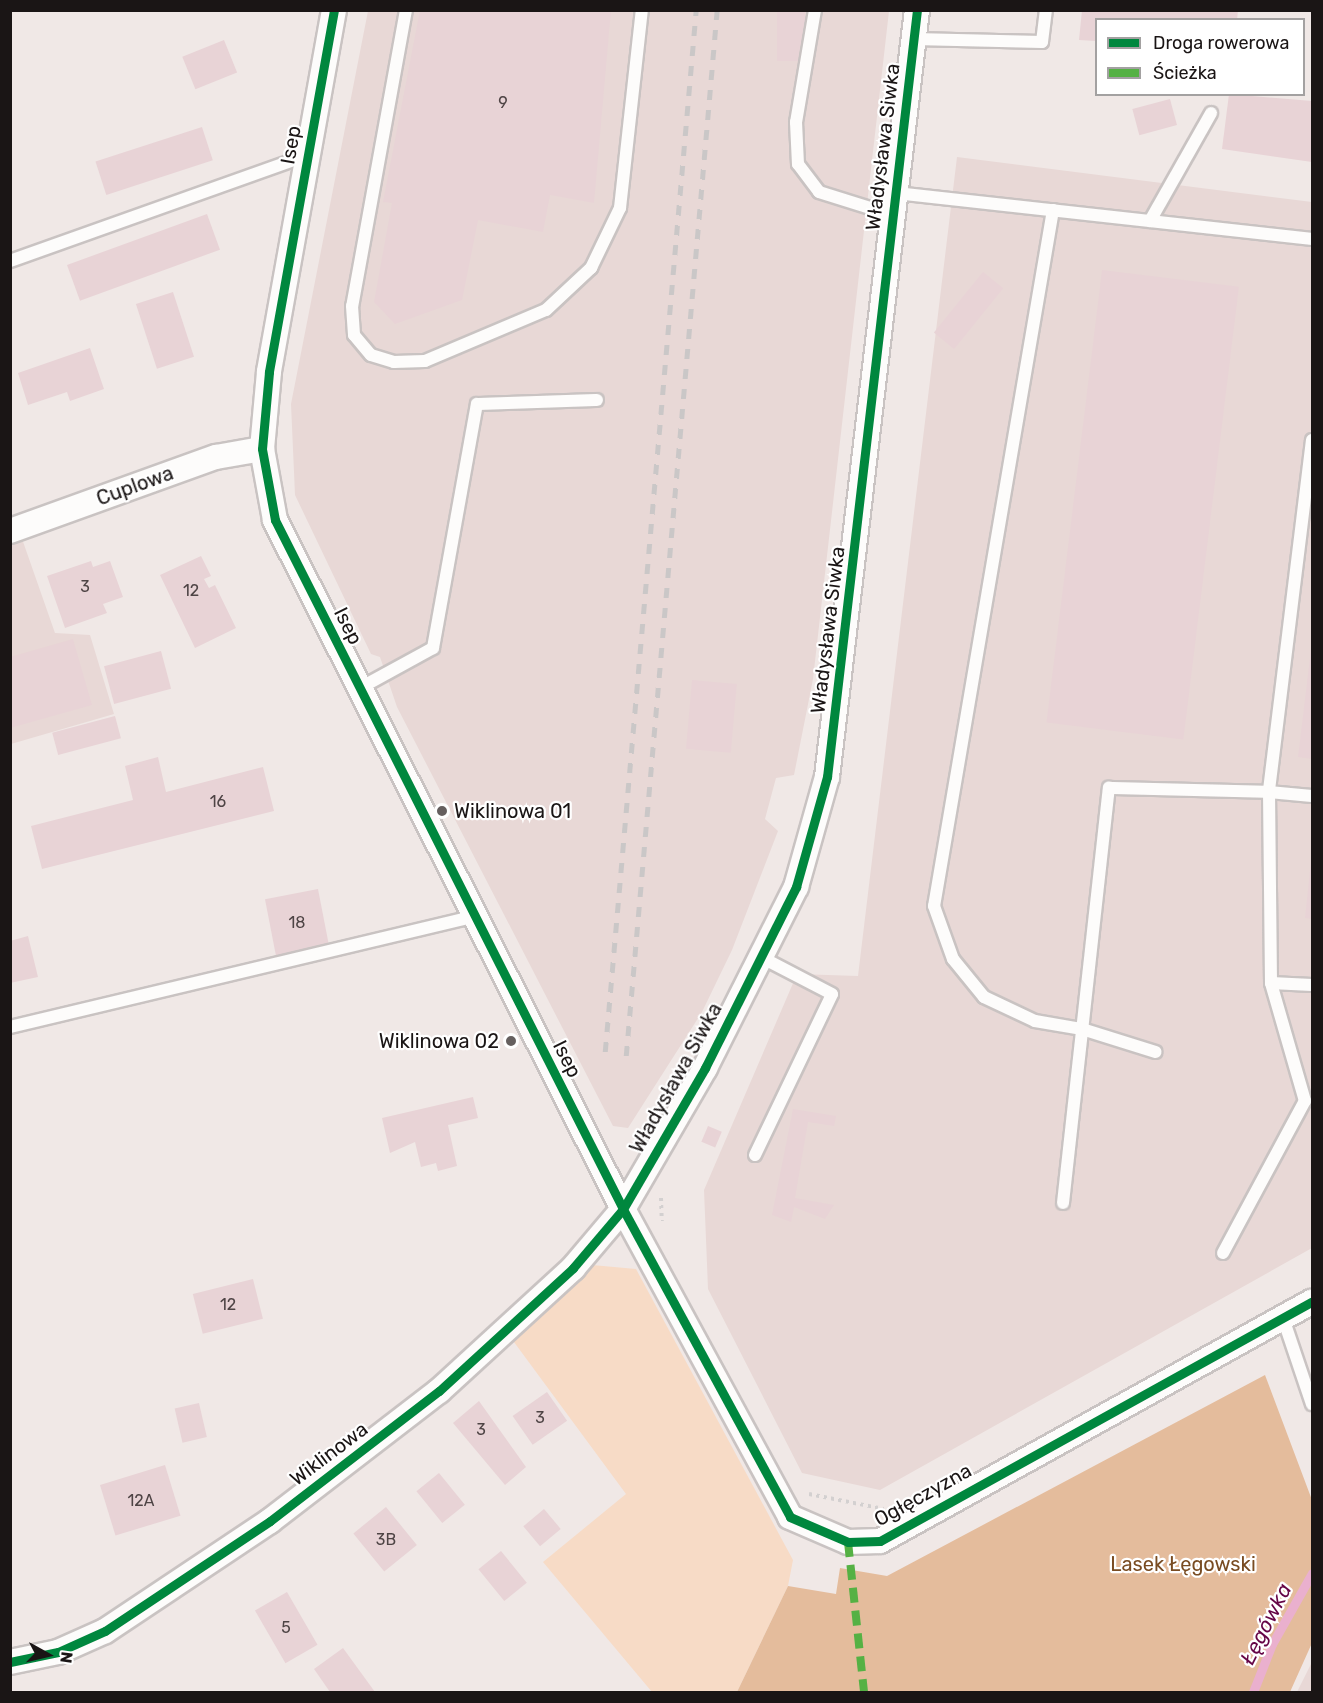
<!DOCTYPE html>
<html>
<head>
<meta charset="utf-8">
<style>
	body { margin:0 }
	#map { position:relative; width:1323px; height:1703px; overflow:hidden; background:#f0e8e6; font-family:Rubik,sans-serif }
	div>[style] { position:absolute }
	.built>* { inset:0; background:#e8d8d6 }
	.green>* { inset:0; background:#f7dbc6 }
	.forest>* { inset:0; background:#e4bc9c }
	.stream>* { height:9px; margin:-4.5px; padding:0 4.5px; transform-origin:4.5px; border-radius:4.5px; background:#eab0ce }
	.building>* { inset:0; background:#e8d3d6; transform-origin:0 0 }
	.path>* { height:4px; margin-top:-2px; transform-origin:0; background:repeating-linear-gradient(90deg,#d3d0d0 0 3px,transparent 0 7.5px) }
	.roads { filter:drop-shadow(2px 0 #c9c3c2) drop-shadow(-2px 0 #c9c3c2) drop-shadow(0 2px #c9c3c2) drop-shadow(0 -2px #c9c3c2) }
	.lane>* { height:12px; margin:-6px; padding:0 6px; transform-origin:6px; border-radius:6px; background:#fdfcfb }
	.street>* { height:24px; margin:-12px; padding:0 12px; transform-origin:12px; border-radius:12px; background:#fdfcfb }
	.rail>* { height:4.5px; margin-top:-2.25px; transform-origin:0; background:repeating-linear-gradient(90deg,#cac7c7 0 10px,transparent 0 20px) }
	.quiet>* { height:8px; margin-top:-4px; transform-origin:0; background:repeating-linear-gradient(90deg,#55b144 0 15px,transparent 0 23px) }
	.cycleway>* { height:9px; margin:-4.5px; padding:0 4.5px; transform-origin:4.5px; border-radius:4.5px; background:#00873e }
	.dots>* { width:16px; height:16px; translate:-50% -50%; box-sizing:border-box; border:3px solid #fff; border-radius:50% }
	span { translate:-50% -50%; white-space:nowrap; text-align:center; line-height:1.15; -webkit-text-stroke:4.5px #fff; paint-order:stroke }
	.number-label { font-size:16px; color:#4e4445 }
	.number-label span { -webkit-text-stroke-width:0 }
	.street-label { font-size:20px; color:#1a1515 }
	.poi-label { font-size:20px; color:#1a1515 }
	.left { translate:0 -50%; text-align:left }
	.right { translate:-100% -50%; text-align:right }
	.park-label { font-size:20px; color:#794c22 }
	.water-label { font-size:21px; color:#650546; font-style:italic }
	.frame { position:absolute; inset:0; border:12px solid #1a1515; pointer-events:none }
	.legend { position:absolute; left:1095px; top:18px; width:210px; height:78px; box-sizing:border-box; background:#fff; border:2px solid #a3a1a1; margin:0; padding:8px 10px; list-style:none; font-size:18px; color:#1a1515 }
	.legend li { display:flex; align-items:center; gap:12px; height:30px }
	.legend b { width:30px; border:2px solid #a3a1a1 }
	.north { position:absolute; left:18px; top:1625px; width:60px; height:60px; -webkit-text-stroke:4px #fff; paint-order:stroke; rotate:98deg; font-size:16px; font-weight:700; line-height:24px; text-align:center; color:#1a1515 }
	.north::after { content:''; display:block; margin:auto; width:21px; height:27px; background:#1a1515; clip-path:polygon(50% 0,100% 100%,50% 72%,0 100%) }
</style>
</head>
<body>
<div id="map">
	<div class="built">
		<i style="clip-path:polygon(368px 11px,889px 11px,813px 679px,794px 775px,776px 778px,765px 819px,778px 831px,732px 950px,702px 1012px,628px 1128px,613px 1126px,397px 707px,380px 657px,371px 654px,295px 495px,291px 404px)"></i>
		<i style="clip-path:polygon(957px 157px,1312px 202px,1312px 1248px,880px 1490px,802px 1473px,708px 1289px,704px 1190px,797px 974px,858px 976px)"></i>
		<i style="clip-path:polygon(20px 533px,55px 633px,90px 635px,114px 714px,11px 744px,10px 537px)"></i>
		<i style="clip-path:polygon(1312px 1662px,1312px 1692px,1297px 1692px)"></i>
	</div>
	<div class="green">
		<i style="clip-path:polygon(592px 1265px,636px 1269px,793px 1560px,788px 1586px,737px 1692px,652px 1692px,543px 1562px,626px 1494px,511px 1338px)"></i>
	</div>
	<div class="forest">
		<i style="clip-path:polygon(1265px 1375px,1312px 1500px,1312px 1643px,1290px 1692px,737px 1692px,788px 1586px,836px 1594px,840px 1568px,887px 1576px)"></i>
	</div>
	<div class="stream">
		<i style="left:1253px;top:1692px;width:52px;rotate:-68.4deg"></i>
		<i style="left:1272px;top:1644px;width:81px;rotate:-60.6deg"></i>
	</div>
	<div class="building">
		<i style="clip-path:polygon(420px 10px,611px 10px,594px 203px,550px 195px,543px 232px,478px 220px,462px 300px,395px 324px,374px 302px,392px 203px,383px 202px)"></i>
		<i style="left:777px;top:10px;width:28px;height:51px"></i>
		<i style="clip-path:polygon(1082px 10px,1238px 10px,1237px 20px,1096px 20px,1096px 41px,1079px 40px)"></i>
		<i style="left:224px;top:40px;width:35px;height:45px;rotate:68deg"></i>
		<i style="clip-path:polygon(1229px 94px,1312px 101px,1312px 162px,1222px 149px)"></i>
		<i style="left:1170px;top:99px;width:27px;height:39px;rotate:75deg"></i>
		<i style="left:202px;top:127px;width:35px;height:112px;rotate:72deg"></i>
		<i style="left:207px;top:214px;width:38px;height:149px;rotate:70deg"></i>
		<i style="left:1102px;top:270px;width:138px;height:456px;rotate:7deg"></i>
		<i style="left:983px;top:272px;width:26px;height:78px;rotate:39deg"></i>
		<i style="left:173px;top:292px;width:68px;height:39px;rotate:72deg"></i>
		<i style="clip-path:polygon(90px 348px,104px 389px,70px 401px,67px 392px,28px 405px,18px 373px)"></i>
		<i style="clip-path:polygon(201px 556px,211px 576px,204px 579px,209px 588px,215px 585px,236px 628px,195px 648px,160px 575px)"></i>
		<i style="clip-path:polygon(91px 561px,93px 567px,110px 561px,123px 597px,103px 604px,107px 613px,65px 628px,47px 576px)"></i>
		<i style="clip-path:polygon(73px 639px,92px 705px,10px 728px,10px 657px)"></i>
		<i style="clip-path:polygon(1311px 649px,1312px 649px,1312px 759px,1298px 757px)"></i>
		<i style="left:161px;top:651px;width:39px;height:59px;rotate:75deg"></i>
		<i style="left:692px;top:680px;width:45px;height:69px;rotate:5deg"></i>
		<i style="left:115px;top:716px;width:23px;height:65px;rotate:75deg"></i>
		<i style="clip-path:polygon(158px 757px,166px 792px,263px 767px,274px 811px,42px 869px,31px 826px,133px 800px,125px 766px)"></i>
		<i style="clip-path:polygon(1311px 861px,1312px 861px,1312px 919px,1305px 918px)"></i>
		<i style="left:318px;top:889px;width:58px;height:54px;rotate:79deg"></i>
		<i style="clip-path:polygon(28px 936px,38px 977px,10px 983px,10px 941px)"></i>
		<i style="clip-path:polygon(473px 1097px,478px 1118px,448px 1125px,457px 1166px,438px 1171px,436px 1163px,421px 1167px,415px 1142px,390px 1153px,382px 1118px)"></i>
		<i style="clip-path:polygon(793px 1109px,836px 1116px,834px 1126px,808px 1122px,795px 1198px,834px 1205px,825px 1219px,794px 1207px,791px 1222px,772px 1215px)"></i>
		<i style="left:708px;top:1126px;width:15px;height:17px;rotate:23deg"></i>
		<i style="left:253px;top:1279px;width:41px;height:62px;rotate:76deg"></i>
		<i style="left:547px;top:1392px;width:35px;height:42px;rotate:55deg"></i>
		<i style="clip-path:polygon(479px 1401px,526px 1467px,505px 1485px,453px 1423px)"></i>
		<i style="left:199px;top:1403px;width:35px;height:25px;rotate:77deg"></i>
		<i style="left:165px;top:1465px;width:53px;height:68px;rotate:73deg"></i>
		<i style="left:439px;top:1473px;width:41px;height:29px;rotate:51deg"></i>
		<i style="left:386px;top:1507px;width:49px;height:42px;rotate:51deg"></i>
		<i style="left:544px;top:1509px;width:26px;height:27px;rotate:50deg"></i>
		<i style="left:501px;top:1551px;width:41px;height:29px;rotate:51deg"></i>
		<i style="left:287px;top:1592px;width:61px;height:37px;rotate:60deg"></i>
		<i style="clip-path:polygon(343px 1648px,375px 1692px,330px 1692px,314px 1669px)"></i>
	</div>
	<div class="path">
		<i style="left:661px;top:1198px;width:23px;rotate:88deg"></i>
		<i style="left:809px;top:1494px;width:76px;rotate:11.3deg"></i>
	</div>
	<div class="roads">
		<div class="lane">
			<i style="left:406px;top:10px;width:301px;rotate:100.3deg"></i>
			<i style="left:352px;top:306px;width:29px;rotate:86deg"></i>
			<i style="left:354px;top:335px;width:26px;rotate:50deg"></i>
			<i style="left:371px;top:355px;width:24px;rotate:17deg"></i>
			<i style="left:394px;top:362px;width:31px;rotate:-2deg"></i>
			<i style="left:425px;top:361px;width:131px;rotate:-22.9deg"></i>
			<i style="left:546px;top:310px;width:62px;rotate:-43deg"></i>
			<i style="left:591px;top:268px;width:67px;rotate:-64.2deg"></i>
			<i style="left:620px;top:208px;width:199px;rotate:-83.7deg"></i>
			<i style="left:815px;top:10px;width:114px;rotate:99.6deg"></i>
			<i style="left:796px;top:122px;width:42px;rotate:87.3deg"></i>
			<i style="left:798px;top:164px;width:35px;rotate:53deg"></i>
			<i style="left:819px;top:192px;width:77px;rotate:17.3deg"></i>
			<i style="left:914px;top:39px;width:128px;rotate:1.3deg"></i>
			<i style="left:1042px;top:42px;width:32px;rotate:-83deg"></i>
			<i style="left:896px;top:193px;width:419px;rotate:6.3deg"></i>
			<i style="left:1053px;top:210px;width:706px;rotate:99.7deg"></i>
			<i style="left:934px;top:906px;width:56px;rotate:70.3deg"></i>
			<i style="left:953px;top:959px;width:49px;rotate:50.8deg"></i>
			<i style="left:984px;top:997px;width:56px;rotate:25.2deg"></i>
			<i style="left:1035px;top:1021px;width:48px;rotate:9.7deg"></i>
			<i style="left:1082px;top:1029px;width:77px;rotate:17.3deg"></i>
			<i style="left:1150px;top:221px;width:124px;rotate:-60.5deg"></i>
			<i style="left:10px;top:261px;width:315px;rotate:-19.6deg"></i>
			<i style="left:1312px;top:440px;width:355px;rotate:97deg"></i>
			<i style="left:1269px;top:792px;width:43px;rotate:5.3deg"></i>
			<i style="left:360px;top:688px;width:83px;rotate:-28.7deg"></i>
			<i style="left:433px;top:648px;width:248px;rotate:-79.8deg"></i>
			<i style="left:477px;top:404px;width:120px;rotate:-1.9deg"></i>
			<i style="left:10px;top:1027px;width:478px;rotate:-13.4deg"></i>
			<i style="left:755px;top:1155px;width:178px;rotate:-64.4deg"></i>
			<i style="left:832px;top:994px;width:80px;rotate:-152.5deg"></i>
			<i style="left:1063px;top:1203px;width:418px;rotate:-83.7deg"></i>
			<i style="left:1109px;top:788px;width:160px;rotate:1.4deg"></i>
			<i style="left:1269px;top:792px;width:191px;rotate:89.4deg"></i>
			<i style="left:1271px;top:983px;width:41px;rotate:2.8deg"></i>
			<i style="left:1223px;top:1253px;width:173px;rotate:-61.7deg"></i>
			<i style="left:1305px;top:1101px;width:123px;rotate:-106.1deg"></i>
			<i style="left:1283px;top:1318px;width:91px;rotate:71.4deg"></i>
		</div>
		<div class="street">
			<i style="left:334px;top:10px;width:368px;rotate:100.2deg"></i>
			<i style="left:269px;top:372px;width:77px;rotate:95.2deg"></i>
			<i style="left:262px;top:449px;width:72px;rotate:79.6deg"></i>
			<i style="left:275px;top:520px;width:772px;rotate:63.2deg"></i>
			<i style="left:623px;top:1209px;width:350px;rotate:61.5deg"></i>
			<i style="left:790px;top:1517px;width:63px;rotate:23.3deg"></i>
			<i style="left:848px;top:1542px;width:32px;rotate:-2deg"></i>
			<i style="left:880px;top:1541px;width:494px;rotate:-29deg"></i>
			<i style="left:10px;top:531px;width:219px;rotate:-19.8deg"></i>
			<i style="left:216px;top:457px;width:47px;rotate:-9.9deg"></i>
			<i style="left:10px;top:1662px;width:49px;rotate:-11.8deg"></i>
			<i style="left:58px;top:1652px;width:51px;rotate:-24.1deg"></i>
			<i style="left:105px;top:1631px;width:198px;rotate:-33.7deg"></i>
			<i style="left:270px;top:1521px;width:213px;rotate:-37.6deg"></i>
			<i style="left:439px;top:1391px;width:182px;rotate:-42.5deg"></i>
			<i style="left:573px;top:1268px;width:77px;rotate:-49.7deg"></i>
			<i style="left:623px;top:1209px;width:163px;rotate:-59.8deg"></i>
			<i style="left:705px;top:1068px;width:203px;rotate:-63.3deg"></i>
			<i style="left:796px;top:887px;width:114px;rotate:-74.3deg"></i>
			<i style="left:827px;top:777px;width:772px;rotate:-83.31deg"></i>
		</div>
	</div>
	<div class="rail">
		<i style="left:605px;top:1052px;width:1046px;rotate:-85.01deg"></i>
		<i style="left:626px;top:1056px;width:1050px;rotate:-85.03deg"></i>
	</div>
	<div class="quiet">
		<i style="left:848px;top:1542px;width:151px;rotate:83.9deg"></i>
	</div>
	<div class="cycleway">
		<i style="left:334px;top:10px;width:368px;rotate:100.2deg"></i>
		<i style="left:269px;top:372px;width:77px;rotate:95.2deg"></i>
		<i style="left:262px;top:449px;width:72px;rotate:79.6deg"></i>
		<i style="left:275px;top:520px;width:772px;rotate:63.2deg"></i>
		<i style="left:623px;top:1209px;width:350px;rotate:61.5deg"></i>
		<i style="left:790px;top:1517px;width:63px;rotate:23.3deg"></i>
		<i style="left:848px;top:1542px;width:32px;rotate:-2deg"></i>
		<i style="left:880px;top:1541px;width:494px;rotate:-29deg"></i>
		<i style="left:10px;top:1662px;width:49px;rotate:-11.8deg"></i>
		<i style="left:58px;top:1652px;width:51px;rotate:-24.1deg"></i>
		<i style="left:105px;top:1631px;width:198px;rotate:-33.7deg"></i>
		<i style="left:270px;top:1521px;width:213px;rotate:-37.6deg"></i>
		<i style="left:439px;top:1391px;width:182px;rotate:-42.5deg"></i>
		<i style="left:573px;top:1268px;width:77px;rotate:-49.7deg"></i>
		<i style="left:623px;top:1209px;width:163px;rotate:-59.8deg"></i>
		<i style="left:705px;top:1068px;width:203px;rotate:-63.3deg"></i>
		<i style="left:796px;top:887px;width:114px;rotate:-74.3deg"></i>
		<i style="left:827px;top:777px;width:772px;rotate:-83.31deg"></i>
	</div>
	<div class="dots">
		<i style="left:442px;top:811px;background:#655f5e"></i>
		<i style="left:511px;top:1041px;background:#655f5e"></i>
	</div>
	<div class="number-label">
		<span style="left:503px;top:103px">9</span>
		<span style="left:85px;top:587px">3</span>
		<span style="left:191px;top:591px">12</span>
		<span style="left:218px;top:802px">16</span>
		<span style="left:297px;top:923px">18</span>
		<span style="left:228px;top:1305px">12</span>
		<span style="left:540px;top:1418px">3</span>
		<span style="left:481px;top:1430px">3</span>
		<span style="left:141px;top:1501px">12A</span>
		<span style="left:386px;top:1540px">3B</span>
		<span style="left:286px;top:1628px">5</span>
	</div>
	<div class="street-label">
		<span style="left:291px;top:145px;rotate:-80deg">Isep</span>
		<span style="left:883px;top:147px;rotate:-83deg">Władysława Siwka</span>
		<span style="left:135px;top:486px;rotate:-20deg">Cuplowa</span>
		<span style="left:348px;top:626px;rotate:63deg">Isep</span>
		<span style="left:828px;top:630px;rotate:-83deg">Władysława Siwka</span>
		<span style="left:567px;top:1059px;rotate:63deg">Isep</span>
		<span style="left:676px;top:1078px;rotate:-61deg">Władysława Siwka</span>
		<span style="left:329px;top:1454px;rotate:-37deg">Wiklinowa</span>
		<span style="left:923px;top:1495px;rotate:-29deg">Ogłęczyzna</span>
	</div>
	<div class="poi-label">
		<span class="left" style="left:454px;top:811px">Wiklinowa 01</span>
		<span class="right" style="left:499px;top:1041px">Wiklinowa 02</span>
	</div>
	<div class="park-label">
		<span style="left:1183px;top:1564px">Lasek Łęgowski</span>
	</div>
	<div class="water-label">
		<span style="left:1266px;top:1624px;rotate:-63deg">Łęgówka</span>
	</div>
	<div class="frame"></div>
	<ul class="legend">
	<li><b style="height:8px;background:#00873e"></b>Droga rowerowa</li>
	<li><b style="height:8px;background:#55b144"></b>Ścieżka</li>
	</ul>
	<div class="north">N</div>
</div>
</body>
</html>
